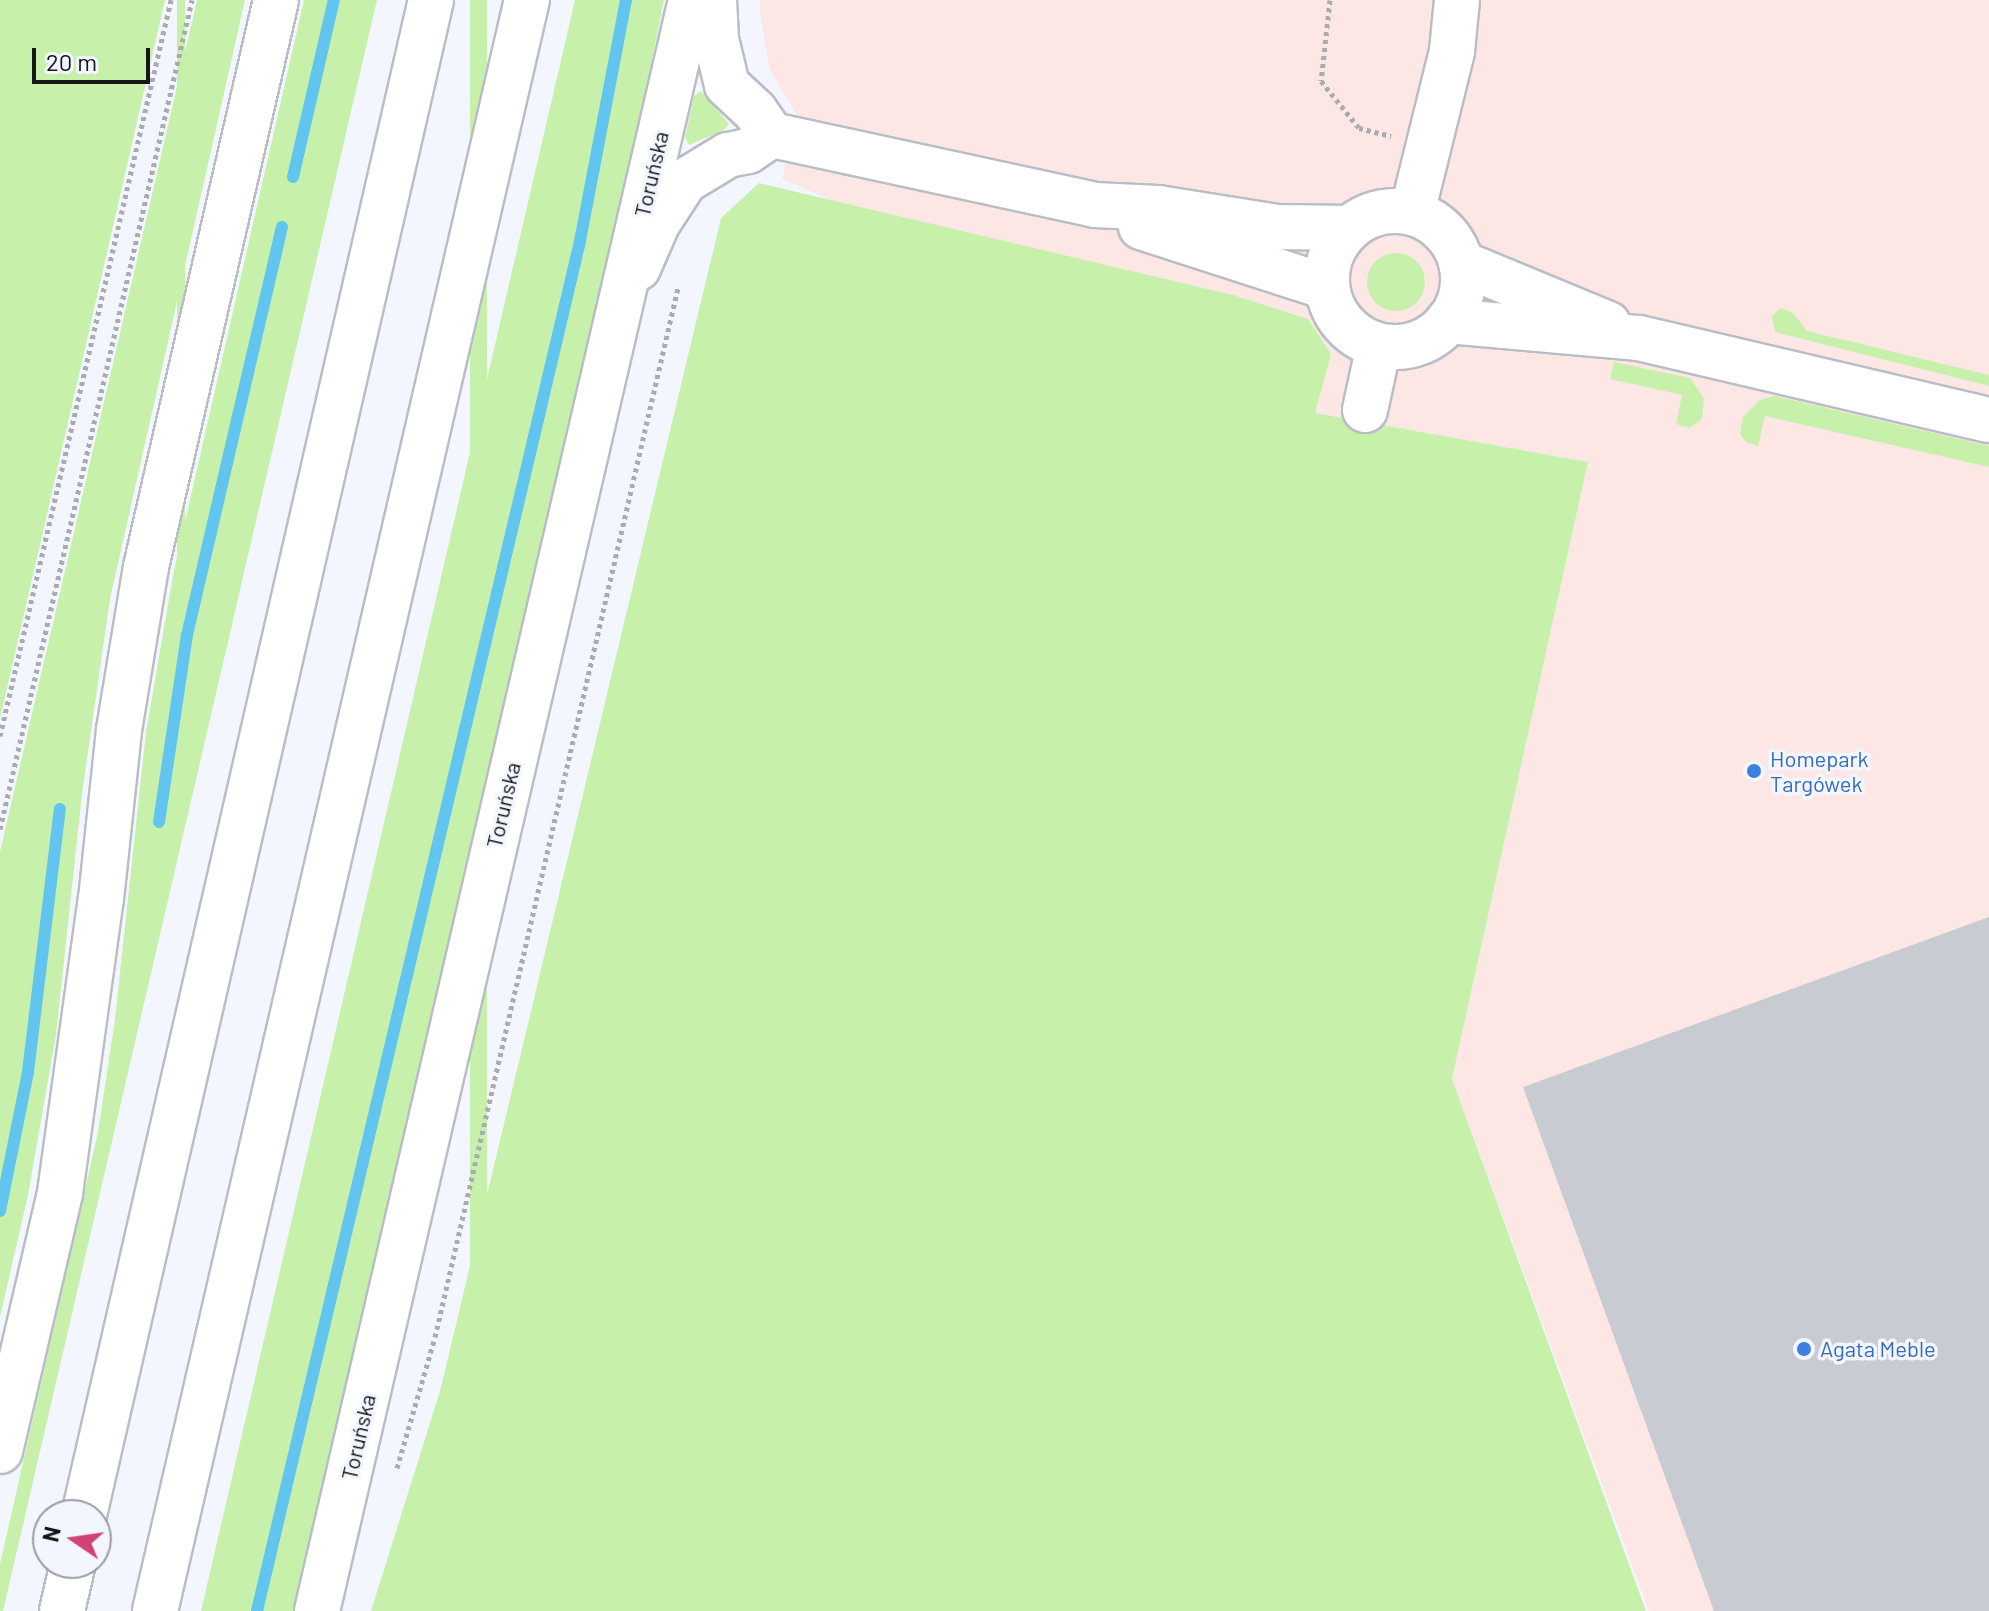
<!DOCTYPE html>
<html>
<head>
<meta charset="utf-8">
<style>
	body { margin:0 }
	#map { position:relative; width:1989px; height:1611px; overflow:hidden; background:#f3f6fe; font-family:Barlow,sans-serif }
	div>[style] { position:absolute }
	.commercial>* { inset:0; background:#fce7e5 }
	.green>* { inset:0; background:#c7f1ab; transform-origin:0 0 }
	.round { border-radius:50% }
	.stream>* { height:12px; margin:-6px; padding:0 6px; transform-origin:6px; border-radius:6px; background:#62c5ef }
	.building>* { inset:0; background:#c8cbd2 }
	.path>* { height:5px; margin-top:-2.5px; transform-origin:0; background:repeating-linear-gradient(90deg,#a9abb1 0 4px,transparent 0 8px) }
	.roads { filter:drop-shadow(2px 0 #babdc5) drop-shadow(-2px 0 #babdc5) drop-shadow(0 2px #babdc5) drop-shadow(0 -2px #babdc5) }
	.minor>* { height:44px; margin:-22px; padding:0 22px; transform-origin:22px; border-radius:22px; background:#fff }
	.minor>.ring { margin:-22px; padding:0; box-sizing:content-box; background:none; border:44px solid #fff; border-radius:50% }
	.major>* { height:44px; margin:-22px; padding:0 22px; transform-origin:22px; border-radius:22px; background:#fff }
	.highway>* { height:44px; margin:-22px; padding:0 22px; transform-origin:22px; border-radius:22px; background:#fff }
	.dots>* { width:22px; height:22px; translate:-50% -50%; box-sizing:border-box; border:4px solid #f3f6fe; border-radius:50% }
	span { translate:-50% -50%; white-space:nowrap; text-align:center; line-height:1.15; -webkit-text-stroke:7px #f3f6fe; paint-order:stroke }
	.street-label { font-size:22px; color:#151618 }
	.shop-label { font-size:22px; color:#366cbe }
	.left { translate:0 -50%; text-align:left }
	.north { position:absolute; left:32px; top:1499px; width:80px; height:80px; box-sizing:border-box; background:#f3f6fe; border:2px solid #9a9ca2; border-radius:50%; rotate:283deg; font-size:22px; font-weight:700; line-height:32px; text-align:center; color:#151618 }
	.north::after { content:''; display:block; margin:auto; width:28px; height:36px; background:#d04474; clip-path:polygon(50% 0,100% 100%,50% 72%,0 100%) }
	.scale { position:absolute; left:32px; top:48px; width:118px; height:36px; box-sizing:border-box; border:4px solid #151618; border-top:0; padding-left:10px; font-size:24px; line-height:28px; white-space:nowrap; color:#151618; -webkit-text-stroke:6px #f3f6fe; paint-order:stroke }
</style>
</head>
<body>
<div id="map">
	<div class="commercial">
		<i style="clip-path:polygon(761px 0,1989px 0,1989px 1611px,1649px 1611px,1452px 1079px,1588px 462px,1315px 413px,782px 179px,796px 114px,770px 70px,759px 8px)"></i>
	</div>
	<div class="green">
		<i style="clip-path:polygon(0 0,165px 0,0 719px)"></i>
		<i style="left:177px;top:0;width:8px;height:782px"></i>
		<i style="clip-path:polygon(197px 0,245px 0,110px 599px,82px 794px,56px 1035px,28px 1195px,0 1317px,0 852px)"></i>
		<i style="clip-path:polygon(304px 0,377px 0,3px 1611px,0 1611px,0 1564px,98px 1132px,115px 1019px,146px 732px,174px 570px)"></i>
		<i style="left:470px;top:0;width:17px;height:1654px"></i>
		<i style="clip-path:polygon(575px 0,664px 0,632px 159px,294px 1611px,201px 1611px)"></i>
		<i style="clip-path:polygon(701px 91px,729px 124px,724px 130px,689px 145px,685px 138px,694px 96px)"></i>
		<i style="clip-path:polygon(759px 183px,1233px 295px,1308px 319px,1331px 354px,1315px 413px,1588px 462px,1452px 1079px,1646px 1611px,371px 1611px,440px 1391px,721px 218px)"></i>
		<i class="round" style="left:1367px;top:253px;width:58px;height:58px"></i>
		<i style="clip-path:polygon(1781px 308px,1794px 314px,1807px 331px,1989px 375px,1989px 386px,1775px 332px,1772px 316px)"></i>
		<i style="clip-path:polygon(1614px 362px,1690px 378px,1704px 398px,1702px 419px,1689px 428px,1676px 424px,1682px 395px,1610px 379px)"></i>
		<i style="clip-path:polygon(1775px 396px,1989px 446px,1989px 467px,1765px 416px,1758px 446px,1746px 442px,1740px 434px,1743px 417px,1760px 400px)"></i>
	</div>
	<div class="stream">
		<i style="left:293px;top:177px;width:182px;rotate:-77deg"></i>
		<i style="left:159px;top:822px;width:189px;rotate:-81.5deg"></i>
		<i style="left:187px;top:635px;width:419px;rotate:-76.9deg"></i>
		<i style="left:0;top:1211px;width:142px;rotate:-78.6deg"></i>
		<i style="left:28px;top:1072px;width:265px;rotate:-83.1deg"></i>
		<i style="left:257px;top:1611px;width:1408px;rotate:-76.73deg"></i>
		<i style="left:580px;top:241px;width:245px;rotate:-79.2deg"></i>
	</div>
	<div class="building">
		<i style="clip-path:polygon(1989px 917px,1989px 1611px,1714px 1611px,1523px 1087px)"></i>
	</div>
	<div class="path">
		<i style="left:1330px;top:0;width:81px;rotate:96.3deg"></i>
		<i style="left:1321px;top:81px;width:60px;rotate:51deg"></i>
		<i style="left:1359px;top:128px;width:33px;rotate:14deg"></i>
		<i style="left:0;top:736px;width:756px;rotate:-76.92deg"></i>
		<i style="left:0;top:829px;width:851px;rotate:-76.96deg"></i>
		<i style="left:397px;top:1468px;width:136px;rotate:-73.8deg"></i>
		<i style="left:435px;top:1337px;width:1077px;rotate:-76.96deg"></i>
	</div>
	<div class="roads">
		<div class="minor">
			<i style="left:714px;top:0;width:39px;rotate:87deg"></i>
			<i style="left:716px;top:39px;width:47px;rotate:76.6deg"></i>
			<i style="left:727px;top:85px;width:38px;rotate:43deg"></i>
			<i style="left:755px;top:111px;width:29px;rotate:55deg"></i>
			<i style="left:772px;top:135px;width:330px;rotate:12.2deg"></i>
			<i style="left:1095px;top:205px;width:63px;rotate:2.7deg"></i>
			<i style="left:1158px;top:208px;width:121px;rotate:9deg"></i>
			<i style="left:1278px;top:227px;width:71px;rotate:0.8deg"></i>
			<i class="ring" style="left:1327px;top:211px;width:92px;height:92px"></i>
			<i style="left:1412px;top:213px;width:167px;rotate:-76.1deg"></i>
			<i style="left:1452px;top:51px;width:51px;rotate:-84.4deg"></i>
			<i style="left:1141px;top:227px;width:195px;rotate:17.9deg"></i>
			<i style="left:1461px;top:263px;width:159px;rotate:22.5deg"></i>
			<i style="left:638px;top:268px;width:48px;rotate:-66.6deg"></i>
			<i style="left:657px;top:224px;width:51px;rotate:-56.9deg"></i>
			<i style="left:685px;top:181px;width:50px;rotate:-31.2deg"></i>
			<i style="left:728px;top:155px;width:20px;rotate:-11deg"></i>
			<i style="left:748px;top:151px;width:29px;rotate:-34deg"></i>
			<i style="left:1448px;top:321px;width:192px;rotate:5.1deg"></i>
			<i style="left:1639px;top:338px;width:359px;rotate:13.2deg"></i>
			<i style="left:1365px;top:410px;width:66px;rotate:-77.8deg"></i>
		</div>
		<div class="major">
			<i style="left:0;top:1451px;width:265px;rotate:-76.9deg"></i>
			<i style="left:60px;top:1193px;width:297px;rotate:-82.1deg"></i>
			<i style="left:101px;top:899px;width:170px;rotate:-83.9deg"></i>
			<i style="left:119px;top:730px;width:165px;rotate:-80.6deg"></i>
			<i style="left:146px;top:567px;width:582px;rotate:-77.09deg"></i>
			<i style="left:317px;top:1611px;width:1654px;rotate:-76.93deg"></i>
		</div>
		<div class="highway">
			<i style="left:84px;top:1515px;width:1554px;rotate:-77.1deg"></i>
			<i style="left:62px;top:1611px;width:49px;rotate:-77.1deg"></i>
			<i style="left:155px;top:1611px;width:1653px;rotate:-77deg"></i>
		</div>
	</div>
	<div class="dots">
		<i style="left:1754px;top:771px;background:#3f7fe0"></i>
		<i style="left:1804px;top:1349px;background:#3f7fe0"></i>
	</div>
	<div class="street-label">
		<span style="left:651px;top:174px;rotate:-77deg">Toruńska</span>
		<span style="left:503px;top:805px;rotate:-77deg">Toruńska</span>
		<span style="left:358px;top:1437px;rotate:-77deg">Toruńska</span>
	</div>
	<div class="shop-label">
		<span class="left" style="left:1770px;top:771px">Homepark<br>Targówek</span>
		<span class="left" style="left:1820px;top:1349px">Agata Meble</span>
	</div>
	<div class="north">N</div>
	<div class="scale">20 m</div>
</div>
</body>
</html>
